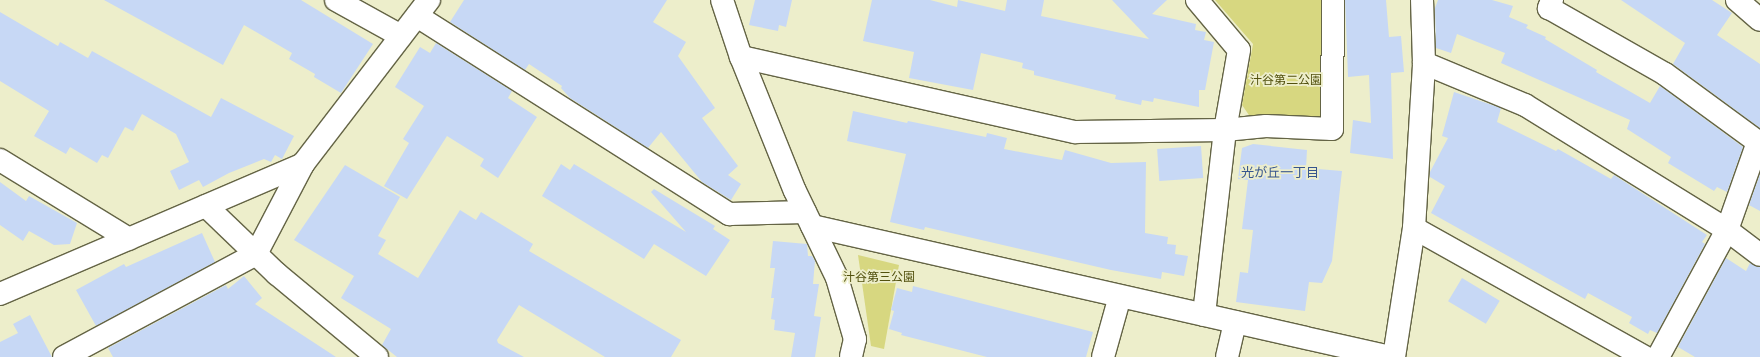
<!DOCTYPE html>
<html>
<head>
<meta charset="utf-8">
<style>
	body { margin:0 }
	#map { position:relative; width:1760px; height:357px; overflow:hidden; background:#edeecb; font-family:"Roboto Condensed","Noto Sans JP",sans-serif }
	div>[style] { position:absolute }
	.green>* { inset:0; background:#d7d780 }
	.building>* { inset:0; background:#c7d8f5; transform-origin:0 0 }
	.roads { filter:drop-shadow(1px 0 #646445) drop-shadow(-1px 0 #646445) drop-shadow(0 1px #646445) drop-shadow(0 -1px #646445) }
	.minor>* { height:22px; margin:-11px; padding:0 11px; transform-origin:11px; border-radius:11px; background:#fff }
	span { translate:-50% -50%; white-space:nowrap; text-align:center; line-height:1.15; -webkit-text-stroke:3.5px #edeecb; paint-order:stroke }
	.park-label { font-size:12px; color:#52510e }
	.neighbourhood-label { font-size:13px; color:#36558e }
</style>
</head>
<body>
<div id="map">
	<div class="green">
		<i style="clip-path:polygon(1215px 0,1325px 0,1326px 113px,1318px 123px,1251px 118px,1242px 105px,1253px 44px)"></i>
		<i style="clip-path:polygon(858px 255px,899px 265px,884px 349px,871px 346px)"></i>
	</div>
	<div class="building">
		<i style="clip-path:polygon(104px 0,301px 0,373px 44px,341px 93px,314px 77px,315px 74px,289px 59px,292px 53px,244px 25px,223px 65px)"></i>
		<i style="clip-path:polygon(464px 0,667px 0,653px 22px,686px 42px,678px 56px,715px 108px,702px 118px,738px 166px,728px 175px,741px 184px,731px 200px,702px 182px,661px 132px,648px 148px,570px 98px,561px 88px,562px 86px,529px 64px,525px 70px,450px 22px)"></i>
		<i style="clip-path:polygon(755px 0,792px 0,786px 27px,779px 25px,778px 31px,749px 25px)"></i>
		<i style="clip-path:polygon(872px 0,930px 0,957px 7px,958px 0,1005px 11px,1007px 0,1044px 0,1041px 16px,1149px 39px,1112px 0,1167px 0,1152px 14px,1196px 24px,1195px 30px,1206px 32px,1204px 40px,1214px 42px,1205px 90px,1199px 90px,1199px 107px,1154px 98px,1153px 102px,1142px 100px,1141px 105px,1115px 99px,1116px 95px,1034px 75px,1034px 71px,1022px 68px,1023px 63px,981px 53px,973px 90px,909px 78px,914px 52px,863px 41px)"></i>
		<i style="clip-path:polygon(1345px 0,1386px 0,1389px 37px,1401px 36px,1404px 72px,1391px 73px,1393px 159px,1350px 153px,1353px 120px,1371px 123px,1369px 75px,1348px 77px)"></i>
		<i style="clip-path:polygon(1438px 0,1492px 0,1513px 6px,1509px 17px,1528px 25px,1526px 28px,1546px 37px,1545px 39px,1597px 70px,1596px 72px,1650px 103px,1660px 86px,1743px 147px,1727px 192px,1717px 187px,1714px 191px,1668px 163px,1671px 157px,1627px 129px,1630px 120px,1501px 63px,1505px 53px,1457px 34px,1451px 53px,1436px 48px,1435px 8px)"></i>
		<i style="clip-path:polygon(1621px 0,1712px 0,1732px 13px,1717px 35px,1760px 64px,1760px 128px,1673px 64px,1685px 43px)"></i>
		<i style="clip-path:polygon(0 12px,58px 46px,60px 42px,88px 58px,92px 51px,211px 117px,221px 98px,294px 136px,282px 159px,275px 155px,271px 162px,264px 159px,229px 173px,203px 187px,199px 180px,179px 190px,170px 171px,189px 162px,176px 134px,142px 114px,133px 131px,125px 127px,108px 158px,102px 155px,97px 163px,70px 147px,66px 154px,34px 136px,49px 111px,0 81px)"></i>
		<i style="clip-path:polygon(436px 43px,512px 91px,508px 98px,537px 117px,498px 178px,480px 166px,484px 159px,447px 136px,407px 199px,384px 186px,409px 143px,403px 139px,424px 106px,395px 87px,420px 47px,430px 53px)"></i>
		<i style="clip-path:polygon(1454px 92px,1501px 108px,1497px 122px,1556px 151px,1558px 149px,1611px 179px,1614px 175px,1707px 235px,1702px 242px,1705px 244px,1657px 333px,1650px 330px,1648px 334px,1629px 323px,1632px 317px,1588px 293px,1585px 299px,1431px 213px,1445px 186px,1430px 177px,1430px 172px,1448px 138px,1442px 136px)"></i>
		<i style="clip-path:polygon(853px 111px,907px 123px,908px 121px,986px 137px,987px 133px,1007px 138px,1004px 149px,1062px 160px,1065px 150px,1111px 163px,1146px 162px,1145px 233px,1168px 237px,1167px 244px,1176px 245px,1175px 254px,1188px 256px,1184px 276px,1162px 272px,1161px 279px,1111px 270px,925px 227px,924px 230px,890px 222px,906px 154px,847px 141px)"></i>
		<i style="clip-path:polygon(1253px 144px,1307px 150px,1306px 168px,1342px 171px,1332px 261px,1322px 283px,1309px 282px,1305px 311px,1236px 302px,1240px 272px,1248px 273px,1253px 230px,1242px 229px,1248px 180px,1238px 179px,1242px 148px)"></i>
		<i style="left:1201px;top:146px;width:32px;height:44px;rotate:86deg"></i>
		<i style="clip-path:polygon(561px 164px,570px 170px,574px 164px,686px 232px,651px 192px,654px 189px,715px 226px,713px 229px,730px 240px,706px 276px,654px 244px,644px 259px,542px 196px)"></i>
		<i style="clip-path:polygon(345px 165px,400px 197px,378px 236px,386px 240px,378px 254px,418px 278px,460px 210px,476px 220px,481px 212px,533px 244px,529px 251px,681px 340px,671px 357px,605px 357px,519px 305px,497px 340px,498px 343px,524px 357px,397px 357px,382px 345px,391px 329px,341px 298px,354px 276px,294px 240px)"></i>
		<i style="clip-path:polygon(1760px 174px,1760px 211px,1749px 205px)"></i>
		<i style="clip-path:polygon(0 182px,26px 201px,29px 196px,77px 223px,70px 244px,54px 245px,29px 231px,23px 241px,0 225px)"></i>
		<i style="clip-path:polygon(202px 233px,215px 262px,96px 326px,76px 290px,124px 264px,126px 267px)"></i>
		<i style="clip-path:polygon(773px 241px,807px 244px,808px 256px,812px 256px,815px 261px,813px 284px,819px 284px,814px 316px,821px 317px,815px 357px,791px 357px,795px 333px,774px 330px,775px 320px,771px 319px,774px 298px,771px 298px,775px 268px,770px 268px)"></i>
		<i style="clip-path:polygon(1726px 258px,1746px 271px,1750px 263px,1760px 267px,1760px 357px,1695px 357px,1678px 347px)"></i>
		<i style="clip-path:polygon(244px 276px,262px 298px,255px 304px,336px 357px,113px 357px,108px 348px,226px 285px,228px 289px)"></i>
		<i style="left:1462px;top:278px;width:44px;height:27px;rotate:31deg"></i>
		<i style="clip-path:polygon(913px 286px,1093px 332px,1086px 357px,987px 357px,901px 335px,902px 333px,889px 329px,894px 311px,891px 310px,897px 288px,912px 292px)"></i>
		<i style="clip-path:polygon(30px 315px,52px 357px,0 357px,0 342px,18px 333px,13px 324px)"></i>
	</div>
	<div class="roads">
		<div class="minor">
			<i style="left:336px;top:0;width:74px;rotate:29deg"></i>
			<i style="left:722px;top:0;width:60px;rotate:71.6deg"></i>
			<i style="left:741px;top:57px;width:144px;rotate:68.1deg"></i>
			<i style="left:795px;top:191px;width:97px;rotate:64.2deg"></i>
			<i style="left:837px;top:278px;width:64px;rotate:73.6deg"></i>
			<i style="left:855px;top:339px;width:18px;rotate:103deg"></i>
			<i style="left:1197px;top:0;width:65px;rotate:50deg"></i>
			<i style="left:1239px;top:50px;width:81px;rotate:99.9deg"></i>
			<i style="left:1225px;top:130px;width:186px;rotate:96.5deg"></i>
			<i style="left:1552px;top:0;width:9px;rotate:111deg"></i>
			<i style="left:1549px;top:8px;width:133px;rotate:29.6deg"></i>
			<i style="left:1665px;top:74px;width:115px;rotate:36.2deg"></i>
			<i style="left:1758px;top:142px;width:93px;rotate:109.4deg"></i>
			<i style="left:1727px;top:230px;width:145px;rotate:118.5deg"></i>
			<i style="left:1737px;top:0;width:30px;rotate:41deg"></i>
			<i style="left:417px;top:16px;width:370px;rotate:32.4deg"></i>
			<i style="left:729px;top:214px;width:76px;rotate:-1.5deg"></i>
			<i style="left:741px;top:57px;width:342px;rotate:12.7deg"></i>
			<i style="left:1075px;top:132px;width:150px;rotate:-0.8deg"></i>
			<i style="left:1225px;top:130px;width:41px;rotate:-5.6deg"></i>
			<i style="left:1266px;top:126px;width:66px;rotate:2.6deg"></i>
			<i style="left:1332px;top:129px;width:129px;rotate:-89.6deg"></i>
			<i style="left:1424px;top:63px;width:109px;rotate:22.6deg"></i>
			<i style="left:1525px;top:105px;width:238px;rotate:31.7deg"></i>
			<i style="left:1727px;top:230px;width:41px;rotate:37.1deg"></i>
			<i style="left:0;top:160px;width:151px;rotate:31.5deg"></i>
			<i style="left:206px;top:206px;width:98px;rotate:43.8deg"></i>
			<i style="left:277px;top:274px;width:130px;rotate:39.7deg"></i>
			<i style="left:812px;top:226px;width:593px;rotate:12.77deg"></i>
			<i style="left:1414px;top:228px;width:265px;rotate:29.2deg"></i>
			<i style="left:0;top:294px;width:330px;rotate:-23.2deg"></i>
			<i style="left:303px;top:164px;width:207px;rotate:-52.5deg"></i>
			<i style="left:64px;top:357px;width:218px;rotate:-28.2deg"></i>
			<i style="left:256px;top:254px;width:102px;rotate:-62.4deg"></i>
			<i style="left:1103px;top:357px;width:63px;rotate:-74.4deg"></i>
			<i style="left:1227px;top:357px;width:36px;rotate:-77deg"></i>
			<i style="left:1394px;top:357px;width:131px;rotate:-81.2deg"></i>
			<i style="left:1414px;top:228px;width:165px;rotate:-86.5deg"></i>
			<i style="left:1424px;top:63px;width:63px;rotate:-91.8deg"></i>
		</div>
	</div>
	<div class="park-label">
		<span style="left:1286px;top:81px">汁谷第二公園</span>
		<span style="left:879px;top:278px">汁谷第三公園</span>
	</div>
	<div class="neighbourhood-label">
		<span style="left:1280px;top:173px">光が丘一丁目</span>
	</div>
</div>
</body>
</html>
